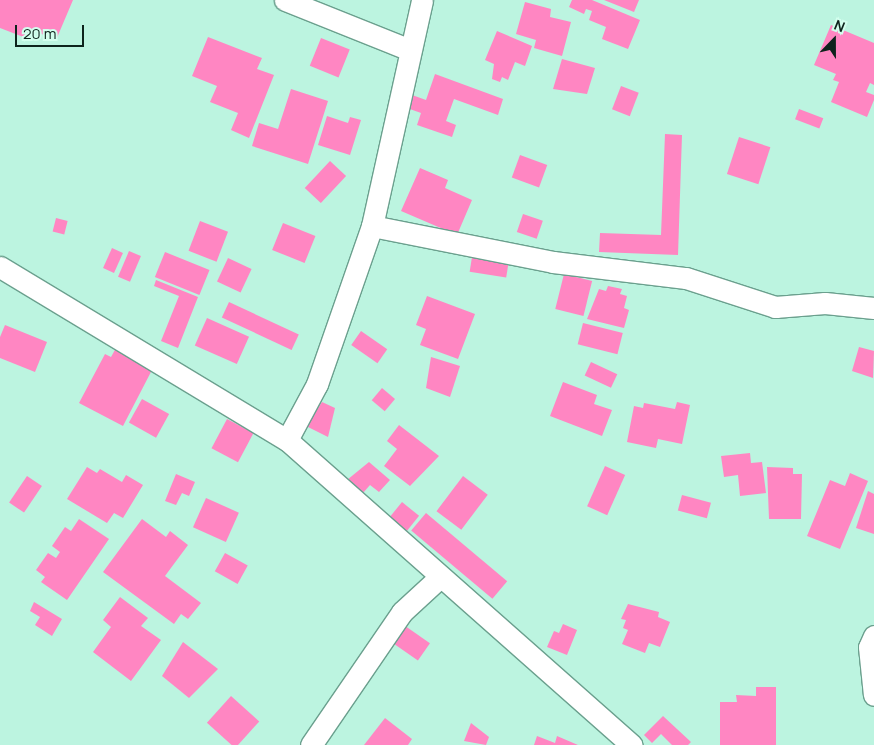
<!DOCTYPE html>
<html>
<head>
<meta charset="utf-8">
<style>
	body { margin:0 }
	#map { position:relative; width:874px; height:745px; overflow:hidden; background:#bcf4e0; font-family:Manrope,sans-serif }
	div>[style] { position:absolute }
	.building>* { inset:0; background:#ff86c2; transform-origin:0 0 }
	.roads { filter:drop-shadow(1px 0 #6ba08e) drop-shadow(-1px 0 #6ba08e) drop-shadow(0 1px #6ba08e) drop-shadow(0 -1px #6ba08e) }
	.minor>* { height:21px; margin:-10.5px; padding:0 10.5px; transform-origin:10.5px; border-radius:10.5px; background:#fff }
	span { translate:-50% -50%; white-space:nowrap; text-align:center; line-height:1.15; -webkit-text-stroke:4.5px #d3ffee; paint-order:stroke }
	.north { position:absolute; left:809px; top:15px; width:50px; height:50px; -webkit-text-stroke:4px #d3ffee; paint-order:stroke; rotate:22deg; font-size:14px; font-weight:700; line-height:20px; text-align:center; color:#0d231c }
	.north::after { content:''; display:block; margin:auto; width:18px; height:22px; background:#0d231c; clip-path:polygon(50% 0,100% 100%,50% 72%,0 100%) }
	.scale { position:absolute; left:15px; top:25px; width:69px; height:22px; box-sizing:border-box; border:2px solid #0d231c; border-top:0; padding-left:6px; font-size:15px; line-height:18px; white-space:nowrap; color:#0d231c; -webkit-text-stroke:4px #d3ffee; paint-order:stroke }
</style>
</head>
<body>
<div id="map">
	<div class="building">
		<i style="clip-path:polygon(0 0,73px 0,56px 40px,30px 29px,26px 38px,0 28px)"></i>
		<i style="clip-path:polygon(572px 0,592px 0,640px 20px,628px 49px,602px 39px,606px 27px,589px 20px,592px 11px,586px 9px,584px 14px,569px 7px)"></i>
		<i style="clip-path:polygon(604px 0,639px 0,634px 12px)"></i>
		<i style="clip-path:polygon(525px 2px,551px 9px,550px 17px,571px 22px,562px 56px,534px 48px,536px 40px,516px 34px)"></i>
		<i style="clip-path:polygon(831px 25px,874px 43px,874px 85px,870px 83px,866px 92px,874px 95px,874px 100px,867px 117px,831px 102px,839px 82px,833px 80px,836px 74px,814px 65px)"></i>
		<i style="clip-path:polygon(497px 31px,532px 46px,525px 66px,515px 62px,508px 80px,502px 77px,500px 82px,492px 79px,494px 64px,485px 60px)"></i>
		<i style="clip-path:polygon(208px 37px,262px 58px,257px 69px,274px 75px,249px 138px,231px 130px,238px 113px,210px 102px,217px 86px,192px 76px)"></i>
		<i style="left:321px;top:38px;width:31px;height:30px;rotate:22deg"></i>
		<i style="clip-path:polygon(562px 59px,595px 68px,587px 94px,553px 89px)"></i>
		<i style="clip-path:polygon(435px 74px,503px 99px,498px 115px,454px 99px,446px 121px,456px 125px,452px 137px,417px 125px,421px 113px,407px 108px,412px 95px,426px 100px)"></i>
		<i style="left:621px;top:86px;width:19px;height:25px;rotate:21deg"></i>
		<i style="clip-path:polygon(291px 89px,328px 101px,308px 164px,252px 146px,259px 123px,278px 129px)"></i>
		<i style="left:799px;top:109px;width:26px;height:11px;rotate:21deg"></i>
		<i style="clip-path:polygon(327px 116px,348px 123px,350px 117px,361px 120px,350px 155px,318px 145px)"></i>
		<i style="clip-path:polygon(665px 134px,682px 135px,678px 255px,599px 252px,600px 233px,661px 235px)"></i>
		<i style="left:739px;top:137px;width:33px;height:39px;rotate:18deg"></i>
		<i style="left:520px;top:155px;width:29px;height:24px;rotate:20deg"></i>
		<i style="left:330px;top:161px;width:22px;height:37px;rotate:43deg"></i>
		<i style="clip-path:polygon(420px 168px,448px 180px,445px 188px,472px 200px,457px 235px,401px 211px)"></i>
		<i style="left:523px;top:214px;width:21px;height:19px;rotate:19deg"></i>
		<i style="left:56px;top:218px;width:12px;height:14px;rotate:14deg"></i>
		<i style="left:200px;top:221px;width:30px;height:32px;rotate:21deg"></i>
		<i style="left:283px;top:223px;width:35px;height:29px;rotate:22deg"></i>
		<i style="left:112px;top:248px;width:12px;height:22px;rotate:24deg"></i>
		<i style="left:129px;top:251px;width:13px;height:28px;rotate:23deg"></i>
		<i style="left:165px;top:252px;width:48px;height:27px;rotate:22deg"></i>
		<i style="left:472px;top:257px;width:37px;height:15px;rotate:9deg"></i>
		<i style="left:228px;top:258px;width:26px;height:26px;rotate:25deg"></i>
		<i style="left:564px;top:274px;width:29px;height:36px;rotate:14deg"></i>
		<i style="clip-path:polygon(156px 280px,198px 297px,178px 348px,161px 341px,179px 296px,154px 286px)"></i>
		<i style="clip-path:polygon(608px 286px,622px 289px,620px 294px,627px 296px,624px 308px,629px 310px,624px 328px,587px 319px,599px 289px,606px 291px)"></i>
		<i style="clip-path:polygon(427px 296px,475px 314px,458px 359px,420px 345px,426px 329px,416px 325px)"></i>
		<i style="left:229px;top:302px;width:77px;height:17px;rotate:25deg"></i>
		<i style="left:207px;top:318px;width:46px;height:30px;rotate:24deg"></i>
		<i style="left:583px;top:323px;width:41px;height:22px;rotate:14deg"></i>
		<i style="clip-path:polygon(5px 325px,47px 342px,35px 372px,0 358px,0 337px)"></i>
		<i style="left:361px;top:331px;width:32px;height:17px;rotate:35deg"></i>
		<i style="clip-path:polygon(859px 347px,874px 351px,873px 378px,852px 371px)"></i>
		<i style="clip-path:polygon(116px 348px,153px 368px,123px 426px,79px 403px,105px 354px,111px 357px)"></i>
		<i style="clip-path:polygon(431px 357px,460px 366px,450px 397px,426px 388px)"></i>
		<i style="left:591px;top:362px;width:29px;height:15px;rotate:25deg"></i>
		<i style="clip-path:polygon(563px 382px,597px 395px,594px 404px,612px 410px,602px 436px,550px 416px)"></i>
		<i style="left:382px;top:388px;width:17px;height:16px;rotate:40deg"></i>
		<i style="left:142px;top:399px;width:31px;height:27px;rotate:29deg"></i>
		<i style="clip-path:polygon(322px 402px,335px 408px,328px 437px,306px 426px)"></i>
		<i style="clip-path:polygon(677px 402px,690px 405px,682px 444px,658px 439px,656px 448px,627px 442px,634px 406px,643px 408px,644px 403px,675px 409px)"></i>
		<i style="left:227px;top:419px;width:30px;height:33px;rotate:28deg"></i>
		<i style="clip-path:polygon(399px 425px,439px 456px,410px 486px,384px 466px,397px 449px,387px 441px)"></i>
		<i style="clip-path:polygon(750px 453px,751px 463px,762px 462px,766px 493px,740px 496px,738px 475px,724px 477px,721px 456px)"></i>
		<i style="clip-path:polygon(369px 462px,390px 480px,379px 492px,370px 485px,363px 493px,347px 480px)"></i>
		<i style="left:605px;top:466px;width:22px;height:44px;rotate:24deg"></i>
		<i style="clip-path:polygon(87px 467px,97px 473px,100px 469px,122px 482px,126px 475px,143px 485px,123px 518px,114px 513px,107px 523px,67px 499px)"></i>
		<i style="clip-path:polygon(767px 467px,793px 468px,793px 474px,802px 474px,801px 519px,769px 519px)"></i>
		<i style="clip-path:polygon(850px 473px,868px 481px,840px 549px,807px 536px,830px 480px,845px 486px)"></i>
		<i style="clip-path:polygon(176px 474px,195px 482px,189px 496px,182px 493px,176px 505px,165px 501px)"></i>
		<i style="left:27px;top:476px;width:18px;height:32px;rotate:34deg"></i>
		<i style="left:463px;top:476px;width:31px;height:44px;rotate:37deg"></i>
		<i style="clip-path:polygon(868px 491px,874px 494px,874px 534px,856px 528px)"></i>
		<i style="left:682px;top:495px;width:30px;height:16px;rotate:15deg"></i>
		<i style="left:206px;top:498px;width:36px;height:32px;rotate:24deg"></i>
		<i style="left:402px;top:502px;width:22px;height:22px;rotate:39deg"></i>
		<i style="left:426px;top:513px;width:106px;height:23px;rotate:40deg"></i>
		<i style="clip-path:polygon(79px 519px,109px 539px,67px 600px,41px 582px,45px 577px,36px 570px,48px 553px,56px 558px,60px 552px,52px 546px,65px 527px,71px 531px)"></i>
		<i style="clip-path:polygon(142px 519px,166px 537px,170px 531px,188px 545px,165px 576px,201px 603px,188px 619px,181px 614px,174px 624px,103px 572px)"></i>
		<i style="left:225px;top:553px;width:26px;height:21px;rotate:29deg"></i>
		<i style="clip-path:polygon(120px 597px,148px 618px,141px 626px,161px 640px,131px 681px,93px 652px,111px 627px,103px 620px)"></i>
		<i style="clip-path:polygon(34px 602px,62px 619px,52px 636px,35px 625px,40px 617px,30px 611px)"></i>
		<i style="clip-path:polygon(628px 604px,659px 612px,658px 617px,670px 622px,660px 647px,649px 643px,645px 653px,622px 644px,628px 630px,623px 628px,626px 620px,621px 619px)"></i>
		<i style="left:398px;top:621px;width:39px;height:21px;rotate:35deg"></i>
		<i style="clip-path:polygon(563px 624px,577px 630px,567px 655px,547px 647px,554px 631px,559px 633px)"></i>
		<i style="clip-path:polygon(183px 642px,218px 669px,189px 698px,162px 676px)"></i>
		<i style="clip-path:polygon(756px 687px,776px 687px,776px 745px,720px 745px,720px 702px,737px 702px,736px 695px,756px 696px)"></i>
		<i style="left:231px;top:696px;width:38px;height:36px;rotate:42deg"></i>
		<i style="clip-path:polygon(663px 716px,691px 742px,688px 745px,672px 745px,661px 734px,652px 743px,644px 735px)"></i>
		<i style="clip-path:polygon(385px 718px,412px 739px,408px 745px,364px 745px)"></i>
		<i style="clip-path:polygon(471px 723px,489px 737px,486px 745px,464px 741px)"></i>
		<i style="clip-path:polygon(537px 736px,555px 743px,557px 736px,578px 745px,534px 745px)"></i>
	</div>
	<div class="roads">
		<div class="minor">
			<i style="left:285px;top:0;width:135px;rotate:21.8deg"></i>
			<i style="left:372px;top:226px;width:185px;rotate:11.2deg"></i>
			<i style="left:553px;top:262px;width:134px;rotate:6.9deg"></i>
			<i style="left:686px;top:278px;width:94px;rotate:18deg"></i>
			<i style="left:775px;top:307px;width:50px;rotate:-4.6deg"></i>
			<i style="left:825px;top:303px;width:49px;rotate:5.8deg"></i>
			<i style="left:0;top:267px;width:335px;rotate:31.1deg"></i>
			<i style="left:287px;top:440px;width:460px;rotate:41.5deg"></i>
			<i style="left:287px;top:440px;width:64px;rotate:-61.8deg"></i>
			<i style="left:317px;top:384px;width:167px;rotate:-70.8deg"></i>
			<i style="left:372px;top:226px;width:231px;rotate:-77.5deg"></i>
			<i style="left:874px;top:636px;width:12px;rotate:114deg"></i>
			<i style="left:869px;top:647px;width:48px;rotate:84.1deg"></i>
			<i style="left:311px;top:745px;width:161px;rotate:-55.6deg"></i>
			<i style="left:402px;top:612px;width:52px;rotate:-42.6deg"></i>
		</div>
	</div>
	<div class="north">N</div>
	<div class="scale">20 m</div>
</div>
</body>
</html>
